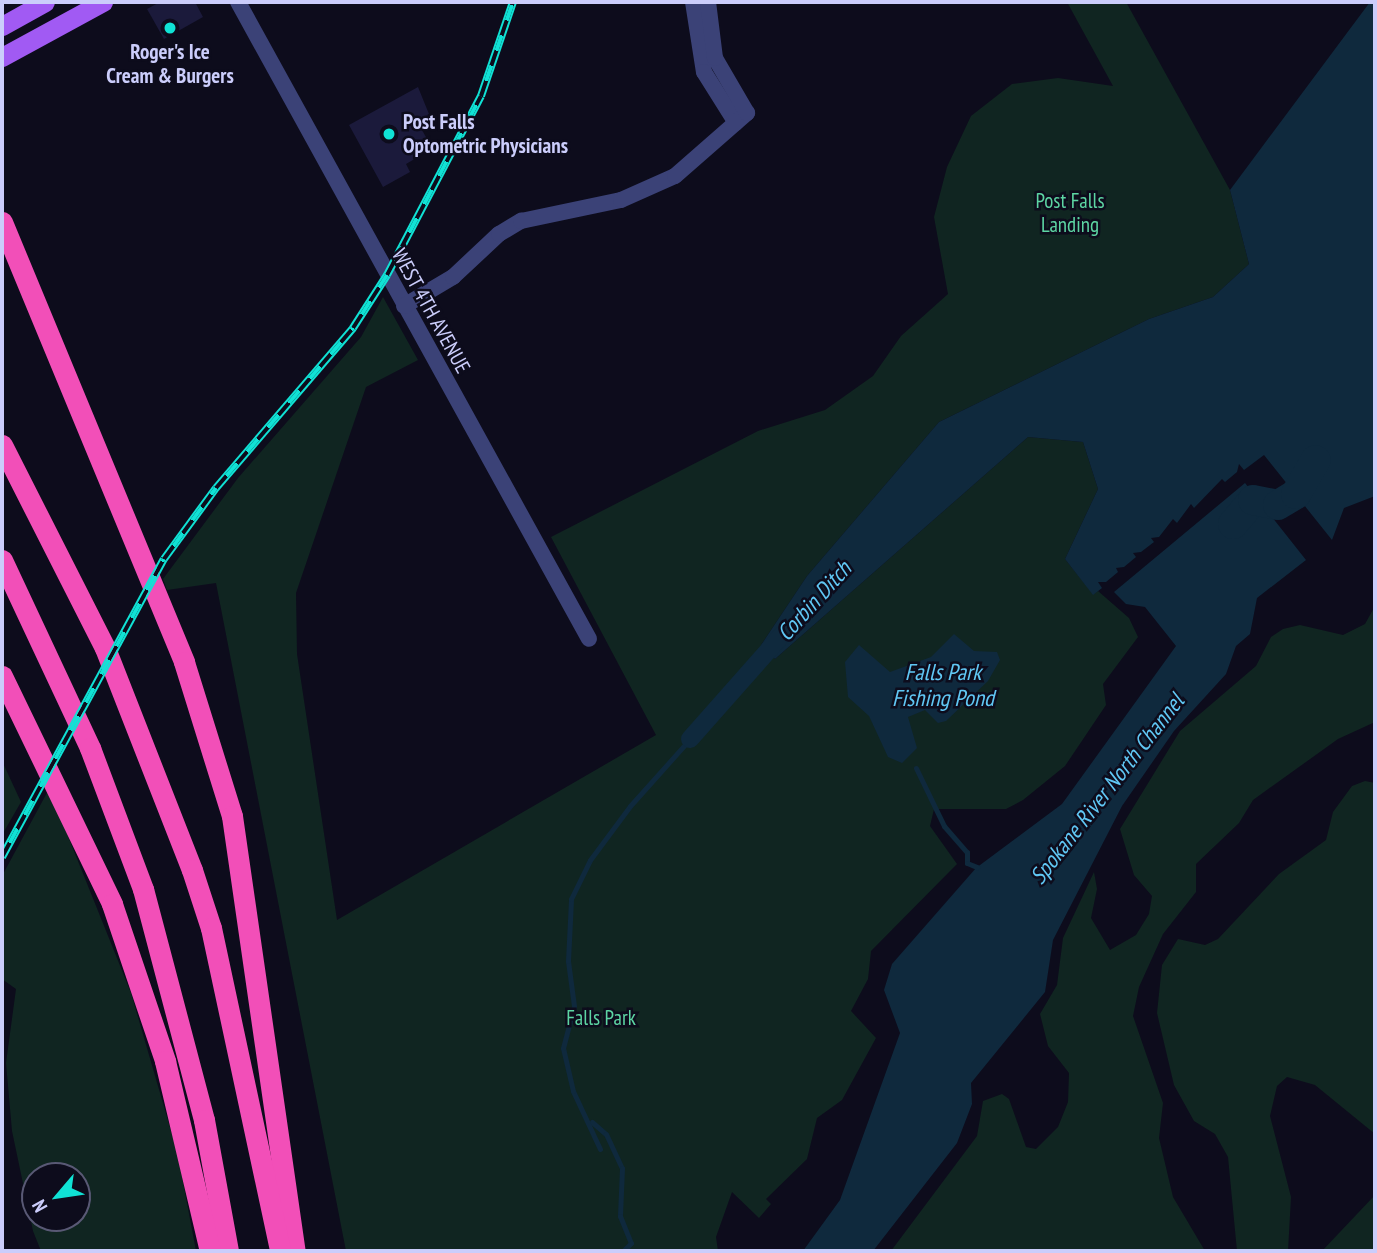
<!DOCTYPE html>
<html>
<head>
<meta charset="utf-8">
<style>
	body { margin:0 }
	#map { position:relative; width:1377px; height:1253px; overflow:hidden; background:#0d0c1c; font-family:"PT Sans Narrow",sans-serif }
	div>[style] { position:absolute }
	.green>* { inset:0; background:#102521 }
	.water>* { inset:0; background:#0f293d }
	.stream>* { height:5px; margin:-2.5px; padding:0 2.5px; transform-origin:2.5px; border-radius:2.5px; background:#0f293d }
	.canal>* { height:18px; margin:-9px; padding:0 9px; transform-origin:9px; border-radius:9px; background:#0f293d }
	.river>* { height:30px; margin:-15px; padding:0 15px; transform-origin:15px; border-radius:15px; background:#0f293d }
	.building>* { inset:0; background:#1b1a3b }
	.minor>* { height:16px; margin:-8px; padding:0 8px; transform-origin:8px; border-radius:8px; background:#3b4277 }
	.major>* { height:19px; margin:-9.5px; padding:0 9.5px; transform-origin:9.5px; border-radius:9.5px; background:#a15af3 }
	.highway>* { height:21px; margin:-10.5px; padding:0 10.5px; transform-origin:10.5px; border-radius:10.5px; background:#f24fb8 }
	.rail>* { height:8px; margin-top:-4px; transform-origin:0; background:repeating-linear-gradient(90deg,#0d0c1c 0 16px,#10e2d5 0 32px); box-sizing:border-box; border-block:2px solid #10e2d5 }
	.dots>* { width:19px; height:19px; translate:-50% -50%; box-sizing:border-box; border:4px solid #0d0c1c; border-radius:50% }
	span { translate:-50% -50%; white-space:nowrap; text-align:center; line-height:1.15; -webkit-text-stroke:5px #0d0c1c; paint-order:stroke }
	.poi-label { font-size:21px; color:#cbcdfb; font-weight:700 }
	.left { translate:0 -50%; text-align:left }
	.park-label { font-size:21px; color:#5dd5a3 }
	.street-label { font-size:21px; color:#cbcdfb }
	.water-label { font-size:23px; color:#60c7f4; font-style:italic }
	.frame { position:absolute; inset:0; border:4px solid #cbcdfb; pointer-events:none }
	.north { position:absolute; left:21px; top:1162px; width:70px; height:70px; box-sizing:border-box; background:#0d0c1c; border:2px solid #595975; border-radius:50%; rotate:241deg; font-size:19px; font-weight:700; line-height:28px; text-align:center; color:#cbcdfb }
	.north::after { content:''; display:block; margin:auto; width:24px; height:32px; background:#10e2d5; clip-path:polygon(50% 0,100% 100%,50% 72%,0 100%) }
</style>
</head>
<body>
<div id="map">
	<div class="green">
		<i style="clip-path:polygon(1067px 2px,1126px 2px,1230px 190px,1249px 264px,1213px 297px,1149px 319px,939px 422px,807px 576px,761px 645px,775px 659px,1028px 437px,1083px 442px,1098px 489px,1065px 559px,1093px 594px,1098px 591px,1129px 618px,1138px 637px,1103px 684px,1106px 705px,1065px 766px,1023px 800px,1006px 809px,934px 809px,930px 826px,957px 864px,871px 951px,868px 979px,851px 1011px,876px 1038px,842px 1100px,817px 1118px,807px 1159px,766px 1199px,771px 1204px,759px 1218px,732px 1192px,716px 1237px,718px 1251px,346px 1251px,216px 583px,167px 590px,163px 579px,238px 478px,361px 337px,383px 297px,418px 360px,366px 387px,296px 593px,297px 654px,337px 920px,656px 735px,551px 537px,758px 431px,825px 410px,873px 376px,901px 336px,948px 294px,934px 217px,947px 167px,971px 116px,1012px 84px,1058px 78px,1113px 86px)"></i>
		<i style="clip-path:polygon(1375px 606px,1375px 722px,1338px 739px,1253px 800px,1239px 823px,1196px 864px,1196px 892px,1163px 934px,1139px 987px,1133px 1016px,1163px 1103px,1159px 1138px,1173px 1197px,1205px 1251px,891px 1251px,977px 1136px,983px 1101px,1002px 1094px,1009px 1099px,1026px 1147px,1036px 1149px,1058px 1127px,1068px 1102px,1069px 1073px,1048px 1046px,1040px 1014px,1057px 985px,1063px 938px,1094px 872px,1097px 889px,1091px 918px,1110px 950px,1136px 935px,1149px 914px,1152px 896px,1134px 875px,1120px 829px,1180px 731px,1256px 666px,1271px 637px,1283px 629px,1300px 625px,1343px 635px,1365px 624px)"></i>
		<i style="clip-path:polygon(2px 761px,21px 802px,2px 835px)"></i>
		<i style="clip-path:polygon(1365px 781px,1375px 783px,1375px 1134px,1315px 1085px,1287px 1077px,1277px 1086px,1270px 1116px,1291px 1197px,1288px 1251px,1237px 1251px,1228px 1157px,1215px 1134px,1194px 1121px,1174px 1085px,1157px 1013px,1162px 965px,1178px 939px,1205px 945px,1218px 939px,1279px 874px,1326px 840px,1333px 812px,1352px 786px)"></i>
		<i style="clip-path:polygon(evenodd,49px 789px,131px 993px,178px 1155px,196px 1251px,41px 1251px,33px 1231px,12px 1131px,6px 1063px,16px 989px,2px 979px,2px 876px,49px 789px,35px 1176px,77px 1176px,77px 1218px,35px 1218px,35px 1176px)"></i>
		<i style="clip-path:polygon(1375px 1195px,1375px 1251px,1322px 1251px)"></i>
	</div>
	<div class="water">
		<i style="clip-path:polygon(1370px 2px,1375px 2px,1375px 496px,1344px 508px,1332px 540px,1264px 455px,1244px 470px,1239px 464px,1237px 472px,1225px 482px,1222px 479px,1194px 508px,1191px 504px,1177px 523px,1173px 519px,1159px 537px,1151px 538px,1154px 542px,1141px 552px,1133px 553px,1136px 557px,1124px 567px,1116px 568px,1118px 572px,1106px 582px,1098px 582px,1102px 588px,1093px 595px,1065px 559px,1098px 489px,1083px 442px,1028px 437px,775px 659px,761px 645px,807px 576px,939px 422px,1149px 319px,1213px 297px,1249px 264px,1230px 190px)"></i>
		<i style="clip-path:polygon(1245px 483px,1306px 560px,1257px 598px,1250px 634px,1236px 646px,1226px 674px,1174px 731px,1122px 806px,1053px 940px,1045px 992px,971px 1083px,972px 1104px,957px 1143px,873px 1251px,803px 1251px,840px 1200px,900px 1033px,884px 990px,892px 964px,976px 868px,1062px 804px,1176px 646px,1145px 607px,1126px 604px,1114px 592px)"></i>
		<i style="clip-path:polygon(954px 634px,974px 651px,997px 652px,1000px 660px,988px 681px,946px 721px,938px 723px,925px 710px,908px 717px,917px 748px,902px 763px,888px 757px,869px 716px,848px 697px,845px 662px,859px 645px,890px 672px,931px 657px)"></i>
	</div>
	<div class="stream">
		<i style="left:916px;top:768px;width:64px;rotate:64.2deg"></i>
		<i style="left:944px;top:826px;width:35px;rotate:49deg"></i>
		<i style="left:967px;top:852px;width:11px;rotate:90deg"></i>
		<i style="left:967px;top:863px;width:11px;rotate:22deg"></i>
		<i style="left:592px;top:1122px;width:18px;rotate:41deg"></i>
		<i style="left:606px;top:1134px;width:38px;rotate:65deg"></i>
		<i style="left:622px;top:1168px;width:48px;rotate:92.4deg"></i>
		<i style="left:620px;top:1216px;width:29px;rotate:68deg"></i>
		<i style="left:631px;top:1243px;width:11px;rotate:135deg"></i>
		<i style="left:600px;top:1149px;width:64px;rotate:-115deg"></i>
		<i style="left:573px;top:1091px;width:44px;rotate:-103.1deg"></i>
		<i style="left:563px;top:1048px;width:43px;rotate:-75.3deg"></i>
		<i style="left:574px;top:1006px;width:45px;rotate:-97.6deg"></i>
		<i style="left:568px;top:961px;width:62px;rotate:-87.2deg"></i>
		<i style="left:571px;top:899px;width:43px;rotate:-64deg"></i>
		<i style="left:590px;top:860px;width:67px;rotate:-53.5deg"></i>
		<i style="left:630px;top:806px;width:90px;rotate:-48.2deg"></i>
	</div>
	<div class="canal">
		<i style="left:690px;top:739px;width:139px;rotate:-48.5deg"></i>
	</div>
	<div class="river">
		<i style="left:1233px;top:524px;width:31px;rotate:-50deg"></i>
		<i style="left:1253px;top:500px;width:25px;rotate:11deg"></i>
		<i style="left:1278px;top:505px;width:21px;rotate:-31deg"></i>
		<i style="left:1296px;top:494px;width:39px;rotate:-60deg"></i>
	</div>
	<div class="building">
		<i style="clip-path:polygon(160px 2px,195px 2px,203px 17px,164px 39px,147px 9px)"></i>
		<i style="clip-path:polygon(418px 87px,433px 124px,422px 130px,427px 139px,417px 144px,418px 157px,406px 164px,410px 172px,383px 187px,349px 125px)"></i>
	</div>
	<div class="minor">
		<i style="left:238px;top:2px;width:727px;rotate:61.14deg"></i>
		<i style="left:693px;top:2px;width:71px;rotate:81.1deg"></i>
		<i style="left:704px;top:72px;width:60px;rotate:57.9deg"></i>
		<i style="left:404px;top:306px;width:57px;rotate:-30.6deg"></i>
		<i style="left:453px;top:277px;width:63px;rotate:-43.1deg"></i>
		<i style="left:499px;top:234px;width:26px;rotate:-31deg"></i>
		<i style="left:521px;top:221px;width:102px;rotate:-11.9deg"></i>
		<i style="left:621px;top:200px;width:59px;rotate:-24deg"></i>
		<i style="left:675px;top:176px;width:96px;rotate:-41.2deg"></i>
		<i style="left:747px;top:113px;width:64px;rotate:-120.2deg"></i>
		<i style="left:715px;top:58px;width:56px;rotate:-97.1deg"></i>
	</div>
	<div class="major">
		<i style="left:2px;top:26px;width:49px;rotate:-29.2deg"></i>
		<i style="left:2px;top:57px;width:115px;rotate:-28.6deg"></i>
	</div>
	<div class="highway">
		<i style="left:2px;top:222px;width:476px;rotate:67.5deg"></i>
		<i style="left:184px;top:662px;width:161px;rotate:72.7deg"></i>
		<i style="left:232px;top:816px;width:440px;rotate:81.8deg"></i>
		<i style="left:2px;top:445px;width:228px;rotate:63.1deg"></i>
		<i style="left:105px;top:648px;width:238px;rotate:68.6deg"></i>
		<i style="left:192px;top:870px;width:61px;rotate:71.9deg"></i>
		<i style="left:211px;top:928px;width:330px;rotate:77.9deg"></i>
		<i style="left:2px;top:560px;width:208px;rotate:64.9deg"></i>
		<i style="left:90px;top:748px;width:151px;rotate:69.4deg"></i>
		<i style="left:143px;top:889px;width:239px;rotate:75.2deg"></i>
		<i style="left:204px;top:1120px;width:133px;rotate:79.6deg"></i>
		<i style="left:2px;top:676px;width:253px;rotate:64.2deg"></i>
		<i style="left:112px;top:904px;width:166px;rotate:71.3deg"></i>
		<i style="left:165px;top:1061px;width:195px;rotate:76.7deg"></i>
	</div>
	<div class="rail">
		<i style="left:2px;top:857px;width:339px;rotate:-61.5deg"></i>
		<i style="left:164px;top:559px;width:88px;rotate:-53.8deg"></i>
		<i style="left:216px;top:488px;width:211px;rotate:-49.4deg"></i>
		<i style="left:353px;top:328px;width:63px;rotate:-57.3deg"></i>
		<i style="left:387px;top:275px;width:202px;rotate:-62.3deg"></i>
		<i style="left:481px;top:96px;width:99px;rotate:-71.2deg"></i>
	</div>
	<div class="dots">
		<i style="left:170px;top:28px;background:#10e2d5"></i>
		<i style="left:389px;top:134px;background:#10e2d5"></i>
	</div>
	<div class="poi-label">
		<span style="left:170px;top:64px">Roger's Ice<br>Cream &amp; Burgers</span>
		<span class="left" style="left:403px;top:134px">Post Falls<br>Optometric Physicians</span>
	</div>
	<div class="park-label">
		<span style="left:1070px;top:213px">Post Falls<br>Landing</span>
		<span style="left:601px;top:1018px">Falls Park</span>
	</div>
	<div class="street-label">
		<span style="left:431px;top:311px;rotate:61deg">WEST 4TH AVENUE</span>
	</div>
	<div class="water-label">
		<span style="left:814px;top:601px;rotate:-48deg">Corbin Ditch</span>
		<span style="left:943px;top:685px">Falls Park<br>Fishing Pond</span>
		<span style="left:1107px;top:789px;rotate:-52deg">Spokane River North Channel</span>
	</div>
	<div class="frame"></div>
	<div class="north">N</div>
</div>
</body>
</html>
